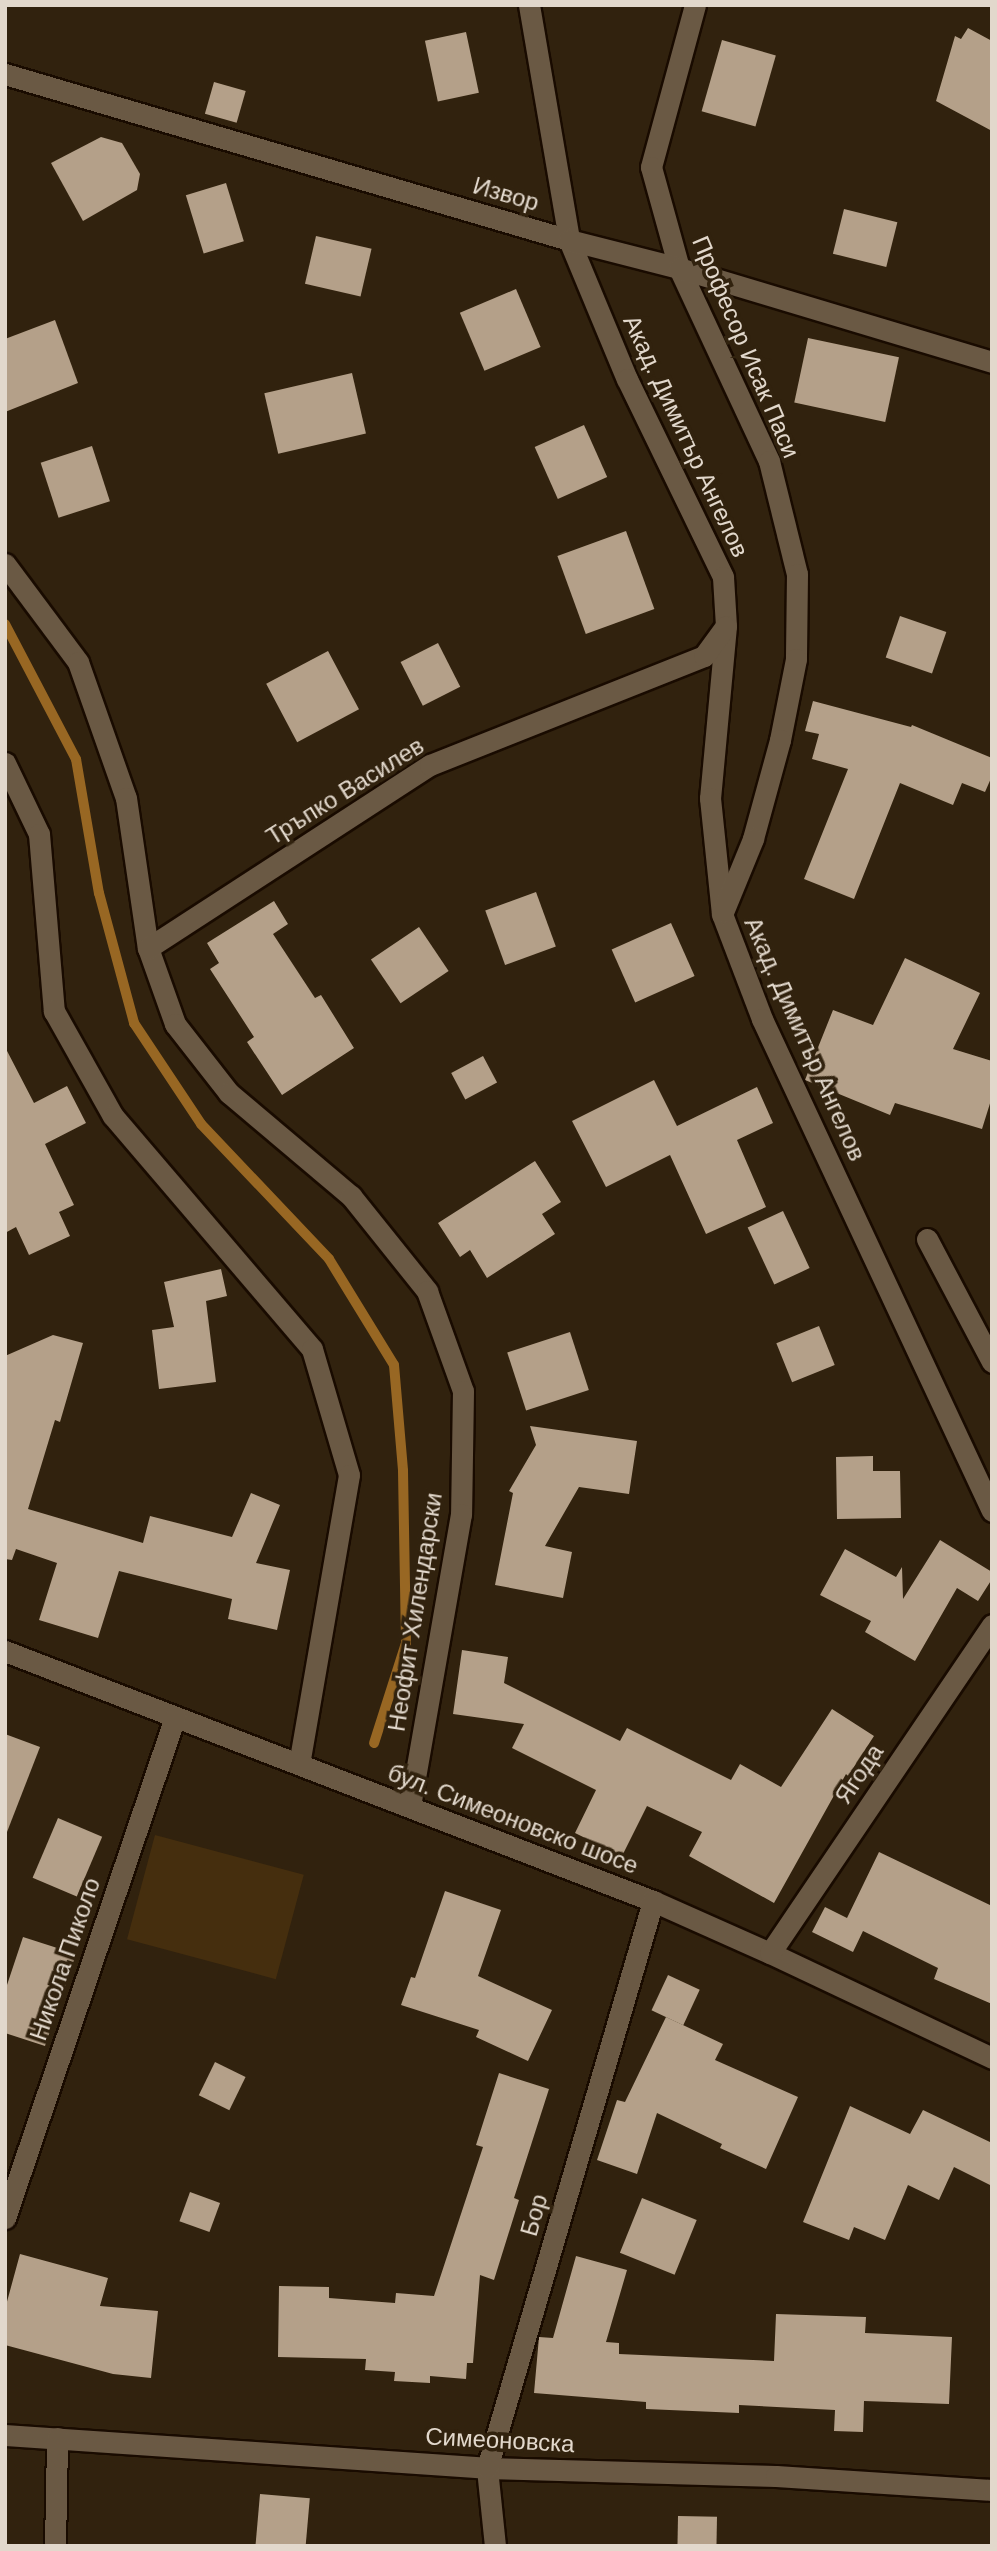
<!DOCTYPE html>
<html>
<head>
<meta charset="utf-8">
<style>
	body { margin:0 }
	#map { position:relative; width:997px; height:2551px; overflow:hidden; background:#31220e; font-family:Helvetica,sans-serif }
	div>[style] { position:absolute }
	.green>* { inset:0; background:#452e0e; transform-origin:0 0 }
	.stream>* { height:10px; margin:-5px; padding:0 5px; transform-origin:5px; border-radius:5px; background:#986723 }
	.building>* { inset:0; background:#b4a089; transform-origin:0 0 }
	.roads { filter:drop-shadow(2px 0 #190b00) drop-shadow(-2px 0 #190b00) drop-shadow(0 2px #190b00) drop-shadow(0 -2px #190b00) }
	.minor>* { height:21px; margin:-10.5px; padding:0 10.5px; transform-origin:10.5px; border-radius:10.5px; background:#6a5944 }
	span { translate:-50% -50%; white-space:nowrap; text-align:center; line-height:1.15; -webkit-text-stroke:7px #31220e; paint-order:stroke }
	.street-label { font-size:24px; color:#e2d8cc }
	.frame { position:absolute; inset:0; border:7px solid #e2d8cc; pointer-events:none }
</style>
</head>
<body>
<div id="map">
	<div class="green">
		<i style="left:155px;top:1835px;width:154px;height:108px;rotate:15deg"></i>
	</div>
	<div class="stream">
		<i style="left:5px;top:624px;width:153px;rotate:62.3deg"></i>
		<i style="left:76px;top:759px;width:136px;rotate:80.3deg"></i>
		<i style="left:99px;top:893px;width:135px;rotate:74.9deg"></i>
		<i style="left:134px;top:1023px;width:121px;rotate:56.4deg"></i>
		<i style="left:201px;top:1124px;width:186px;rotate:46.5deg"></i>
		<i style="left:329px;top:1259px;width:124px;rotate:58.5deg"></i>
		<i style="left:394px;top:1365px;width:106px;rotate:85.1deg"></i>
		<i style="left:403px;top:1471px;width:172px;rotate:89deg"></i>
		<i style="left:406px;top:1643px;width:105px;rotate:107.7deg"></i>
	</div>
	<div class="building">
		<i style="clip-path:polygon(968px 28px,992px 41px,992px 131px,936px 101px,955px 36px,961px 39px)"></i>
		<i style="left:466px;top:32px;width:62px;height:42px;rotate:78deg"></i>
		<i style="left:722px;top:40px;width:56px;height:74px;rotate:16deg"></i>
		<i style="left:214px;top:82px;width:33px;height:33px;rotate:16deg"></i>
		<i style="clip-path:polygon(101px 137px,122px 143px,140px 174px,137px 190px,83px 221px,51px 163px)"></i>
		<i style="left:226px;top:183px;width:61px;height:42px;rotate:73deg"></i>
		<i style="left:844px;top:209px;width:55px;height:46px;rotate:14deg"></i>
		<i style="left:316px;top:236px;width:57px;height:49px;rotate:13deg"></i>
		<i style="left:516px;top:289px;width:63px;height:61px;rotate:67deg"></i>
		<i style="clip-path:polygon(55px 320px,78px 383px,5px 412px,5px 339px)"></i>
		<i style="left:808px;top:338px;width:93px;height:66px;rotate:12deg"></i>
		<i style="left:352px;top:373px;width:62px;height:90px;rotate:77deg"></i>
		<i style="left:584px;top:425px;width:57px;height:54px;rotate:66deg"></i>
		<i style="left:92px;top:446px;width:58px;height:54px;rotate:72deg"></i>
		<i style="left:626px;top:531px;width:83px;height:73px;rotate:70deg"></i>
		<i style="left:900px;top:616px;width:49px;height:44px;rotate:19deg"></i>
		<i style="left:438px;top:643px;width:49px;height:42px;rotate:63deg"></i>
		<i style="left:328px;top:651px;width:66px;height:70px;rotate:62deg"></i>
		<i style="clip-path:polygon(813px 701px,911px 727px,912px 725px,992px 758px,992px 776px,985px 792px,962px 783px,953px 805px,900px 783px,854px 899px,804px 879px,848px 769px,812px 759px,819px 734px,805px 731px)"></i>
		<i style="left:536px;top:892px;width:58px;height:54px;rotate:70deg"></i>
		<i style="clip-path:polygon(274px 901px,288px 924px,273px 934px,315px 998px,321px 995px,354px 1048px,282px 1095px,247px 1042px,254px 1037px,210px 969px,219px 963px,207px 943px)"></i>
		<i style="left:671px;top:923px;width:58px;height:65px;rotate:66deg"></i>
		<i style="left:419px;top:927px;width:53px;height:58px;rotate:56deg"></i>
		<i style="clip-path:polygon(905px 958px,980px 993px,953px 1049px,992px 1061px,992px 1097px,982px 1129px,895px 1103px,890px 1115px,805px 1080px,833px 1010px,873px 1025px)"></i>
		<i style="clip-path:polygon(5px 1047px,34px 1103px,67px 1086px,86px 1123px,45px 1144px,74px 1205px,59px 1212px,70px 1236px,29px 1255px,16px 1227px,5px 1233px)"></i>
		<i style="left:483px;top:1056px;width:30px;height:36px;rotate:62deg"></i>
		<i style="clip-path:polygon(654px 1080px,677px 1126px,757px 1087px,773px 1123px,737px 1140px,766px 1207px,706px 1234px,670px 1155px,606px 1187px,572px 1121px)"></i>
		<i style="clip-path:polygon(535px 1161px,561px 1202px,542px 1214px,555px 1234px,487px 1278px,470px 1250px,460px 1257px,438px 1223px)"></i>
		<i style="left:783px;top:1211px;width:63px;height:39px;rotate:65deg"></i>
		<i style="clip-path:polygon(221px 1269px,227px 1296px,206px 1301px,216px 1382px,159px 1389px,152px 1330px,174px 1327px,164px 1282px)"></i>
		<i style="left:819px;top:1326px;width:42px;height:46px;rotate:68deg"></i>
		<i style="left:570px;top:1332px;width:61px;height:66px;rotate:72deg"></i>
		<i style="clip-path:polygon(53px 1335px,83px 1343px,60px 1422px,55px 1420px,28px 1509px,143px 1543px,150px 1516px,232px 1537px,251px 1493px,280px 1505px,256px 1563px,290px 1570px,277px 1630px,228px 1619px,232px 1599px,119px 1571px,98px 1638px,39px 1620px,57px 1563px,16px 1549px,12px 1560px,5px 1559px,5px 1356px)"></i>
		<i style="clip-path:polygon(530px 1426px,637px 1441px,629px 1494px,579px 1487px,545px 1546px,572px 1552px,563px 1598px,495px 1585px,513px 1493px,509px 1491px,536px 1445px)"></i>
		<i style="clip-path:polygon(873px 1456px,873px 1471px,900px 1471px,901px 1518px,837px 1519px,836px 1457px)"></i>
		<i style="clip-path:polygon(940px 1540px,992px 1572px,992px 1579px,978px 1601px,957px 1588px,915px 1661px,865px 1632px,871px 1621px,820px 1595px,845px 1549px,896px 1577px,902px 1567px,903px 1599px)"></i>
		<i style="clip-path:polygon(462px 1650px,508px 1657px,504px 1683px,620px 1741px,627px 1728px,731px 1780px,740px 1764px,781px 1787px,832px 1709px,874px 1736px,848px 1776px,846px 1774px,774px 1903px,689px 1856px,702px 1832px,647px 1806px,622px 1856px,575px 1833px,596px 1790px,512px 1748px,524px 1724px,453px 1714px)"></i>
		<i style="clip-path:polygon(5px 1734px,40px 1747px,7px 1832px,5px 1831px)"></i>
		<i style="left:58px;top:1818px;width:48px;height:65px;rotate:23deg"></i>
		<i style="clip-path:polygon(879px 1852px,992px 1906px,992px 2004px,934px 1979px,938px 1968px,863px 1931px,853px 1952px,812px 1932px,825px 1907px,847px 1918px)"></i>
		<i style="clip-path:polygon(445px 1891px,501px 1910px,478px 1976px,552px 2010px,528px 2061px,476px 2037px,479px 2030px,401px 2005px,411px 1977px,415px 1978px)"></i>
		<i style="clip-path:polygon(23px 1937px,76px 1954px,45px 2046px,5px 2033px,5px 1991px)"></i>
		<i style="left:668px;top:1975px;width:35px;height:39px;rotate:25deg"></i>
		<i style="clip-path:polygon(666px 2017px,723px 2044px,715px 2060px,798px 2097px,766px 2169px,720px 2148px,722px 2144px,657px 2113px,637px 2174px,597px 2160px,617px 2100px,625px 2102px)"></i>
		<i style="left:215px;top:2062px;width:34px;height:37px;rotate:26deg"></i>
		<i style="clip-path:polygon(499px 2073px,549px 2089px,514px 2198px,519px 2200px,494px 2280px,480px 2275px,473px 2363px,467px 2363px,466px 2379px,430px 2376px,430px 2383px,394px 2381px,395px 2372px,365px 2370px,366px 2359px,278px 2357px,279px 2286px,329px 2287px,329px 2298px,395px 2303px,396px 2293px,434px 2296px,483px 2147px,476px 2145px)"></i>
		<i style="clip-path:polygon(850px 2106px,910px 2134px,923px 2110px,992px 2143px,992px 2186px,954px 2167px,939px 2200px,908px 2185px,885px 2240px,854px 2227px,849px 2240px,803px 2222px)"></i>
		<i style="left:190px;top:2192px;width:32px;height:31px;rotate:20deg"></i>
		<i style="left:642px;top:2198px;width:59px;height:59px;rotate:22deg"></i>
		<i style="clip-path:polygon(20px 2254px,108px 2278px,100px 2306px,158px 2311px,151px 2378px,113px 2374px,5px 2345px,5px 2309px)"></i>
		<i style="clip-path:polygon(576px 2256px,627px 2270px,606px 2342px,619px 2343px,619px 2354px,774px 2361px,776px 2314px,866px 2317px,865px 2333px,952px 2337px,949px 2404px,864px 2401px,863px 2432px,834px 2431px,835px 2410px,739px 2405px,739px 2413px,646px 2409px,646px 2402px,534px 2393px,539px 2337px,553px 2338px)"></i>
		<i style="left:260px;top:2494px;width:50px;height:52px;rotate:5deg"></i>
		<i style="left:678px;top:2516px;width:39px;height:30px;rotate:1deg"></i>
	</div>
	<div class="roads">
		<div class="minor">
			<i style="left:529px;top:5px;width:238px;rotate:80.3deg"></i>
			<i style="left:569px;top:240px;width:151px;rotate:67.4deg"></i>
			<i style="left:627px;top:379px;width:220px;rotate:64.1deg"></i>
			<i style="left:723px;top:577px;width:49px;rotate:86.5deg"></i>
			<i style="left:726px;top:626px;width:173px;rotate:95.3deg"></i>
			<i style="left:710px;top:798px;width:117px;rotate:84.1deg"></i>
			<i style="left:722px;top:914px;width:112px;rotate:69.1deg"></i>
			<i style="left:762px;top:1019px;width:543px;rotate:64.94deg"></i>
			<i style="left:695px;top:5px;width:168px;rotate:105.2deg"></i>
			<i style="left:651px;top:167px;width:105px;rotate:74.5deg"></i>
			<i style="left:679px;top:268px;width:213px;rotate:65deg"></i>
			<i style="left:769px;top:461px;width:116px;rotate:76.1deg"></i>
			<i style="left:797px;top:574px;width:85px;rotate:90.7deg"></i>
			<i style="left:796px;top:659px;width:83px;rotate:101.2deg"></i>
			<i style="left:780px;top:740px;width:103px;rotate:105.3deg"></i>
			<i style="left:753px;top:839px;width:79px;rotate:112.3deg"></i>
			<i style="left:5px;top:74px;width:588px;rotate:16.4deg"></i>
			<i style="left:569px;top:240px;width:114px;rotate:14.3deg"></i>
			<i style="left:679px;top:268px;width:327px;rotate:16.7deg"></i>
			<i style="left:5px;top:564px;width:122px;rotate:53.3deg"></i>
			<i style="left:78px;top:662px;width:144px;rotate:70.6deg"></i>
			<i style="left:126px;top:798px;width:152px;rotate:81.7deg"></i>
			<i style="left:148px;top:948px;width:81px;rotate:70.4deg"></i>
			<i style="left:175px;top:1024px;width:88px;rotate:52deg"></i>
			<i style="left:229px;top:1093px;width:160px;rotate:40.2deg"></i>
			<i style="left:351px;top:1196px;width:122px;rotate:51.3deg"></i>
			<i style="left:427px;top:1291px;width:106px;rotate:70.2deg"></i>
			<i style="left:463px;top:1391px;width:123px;rotate:90.9deg"></i>
			<i style="left:461px;top:1514px;width:297px;rotate:99.9deg"></i>
			<i style="left:5px;top:763px;width:79px;rotate:64.4deg"></i>
			<i style="left:39px;top:834px;width:178px;rotate:85.2deg"></i>
			<i style="left:54px;top:1011px;width:120px;rotate:60.7deg"></i>
			<i style="left:113px;top:1116px;width:306px;rotate:49.5deg"></i>
			<i style="left:312px;top:1349px;width:131px;rotate:73.6deg"></i>
			<i style="left:349px;top:1475px;width:292px;rotate:99.8deg"></i>
			<i style="left:148px;top:948px;width:336px;rotate:-33deg"></i>
			<i style="left:430px;top:765px;width:295px;rotate:-21.7deg"></i>
			<i style="left:704px;top:656px;width:36px;rotate:-54deg"></i>
			<i style="left:927px;top:1239px;width:139px;rotate:62.1deg"></i>
			<i style="left:5px;top:1651px;width:695px;rotate:21.1deg"></i>
			<i style="left:653px;top:1901px;width:128px;rotate:24deg"></i>
			<i style="left:770px;top:1953px;width:246px;rotate:25.3deg"></i>
			<i style="left:770px;top:1953px;width:396px;rotate:-55.9deg"></i>
			<i style="left:5px;top:2218px;width:529px;rotate:-71.26deg"></i>
			<i style="left:5px;top:2435px;width:483px;rotate:3.9deg"></i>
			<i style="left:487px;top:2468px;width:289px;rotate:1.6deg"></i>
			<i style="left:776px;top:2476px;width:216px;rotate:3.7deg"></i>
			<i style="left:55px;top:2546px;width:108px;rotate:-88.9deg"></i>
			<i style="left:495px;top:2546px;width:78px;rotate:-95.9deg"></i>
			<i style="left:487px;top:2468px;width:591px;rotate:-73.68deg"></i>
		</div>
	</div>
	<div class="street-label">
		<span style="left:506px;top:194px;rotate:16deg">Извор</span>
		<span style="left:746px;top:347px;rotate:67deg">Професор Исак Паси</span>
		<span style="left:686px;top:436px;rotate:65deg">Акад. Димитър Ангелов</span>
		<span style="left:345px;top:791px;rotate:-32deg">Тръпко Василев</span>
		<span style="left:805px;top:1039px;rotate:66deg">Акад. Димитър Ангелов</span>
		<span style="left:415px;top:1612px;rotate:-81deg">Неофит Хилендарски</span>
		<span style="left:859px;top:1774px;rotate:-56deg">Ягода</span>
		<span style="left:513px;top:1819px;rotate:21deg">бул. Симеоновско шосе</span>
		<span style="left:65px;top:1959px;rotate:-71deg">Никола Пиколо</span>
		<span style="left:534px;top:2215px;rotate:-74deg">Бор</span>
		<span style="left:500px;top:2440px;rotate:3deg">Симеоновска</span>
	</div>
	<div class="frame"></div>
</div>
</body>
</html>
